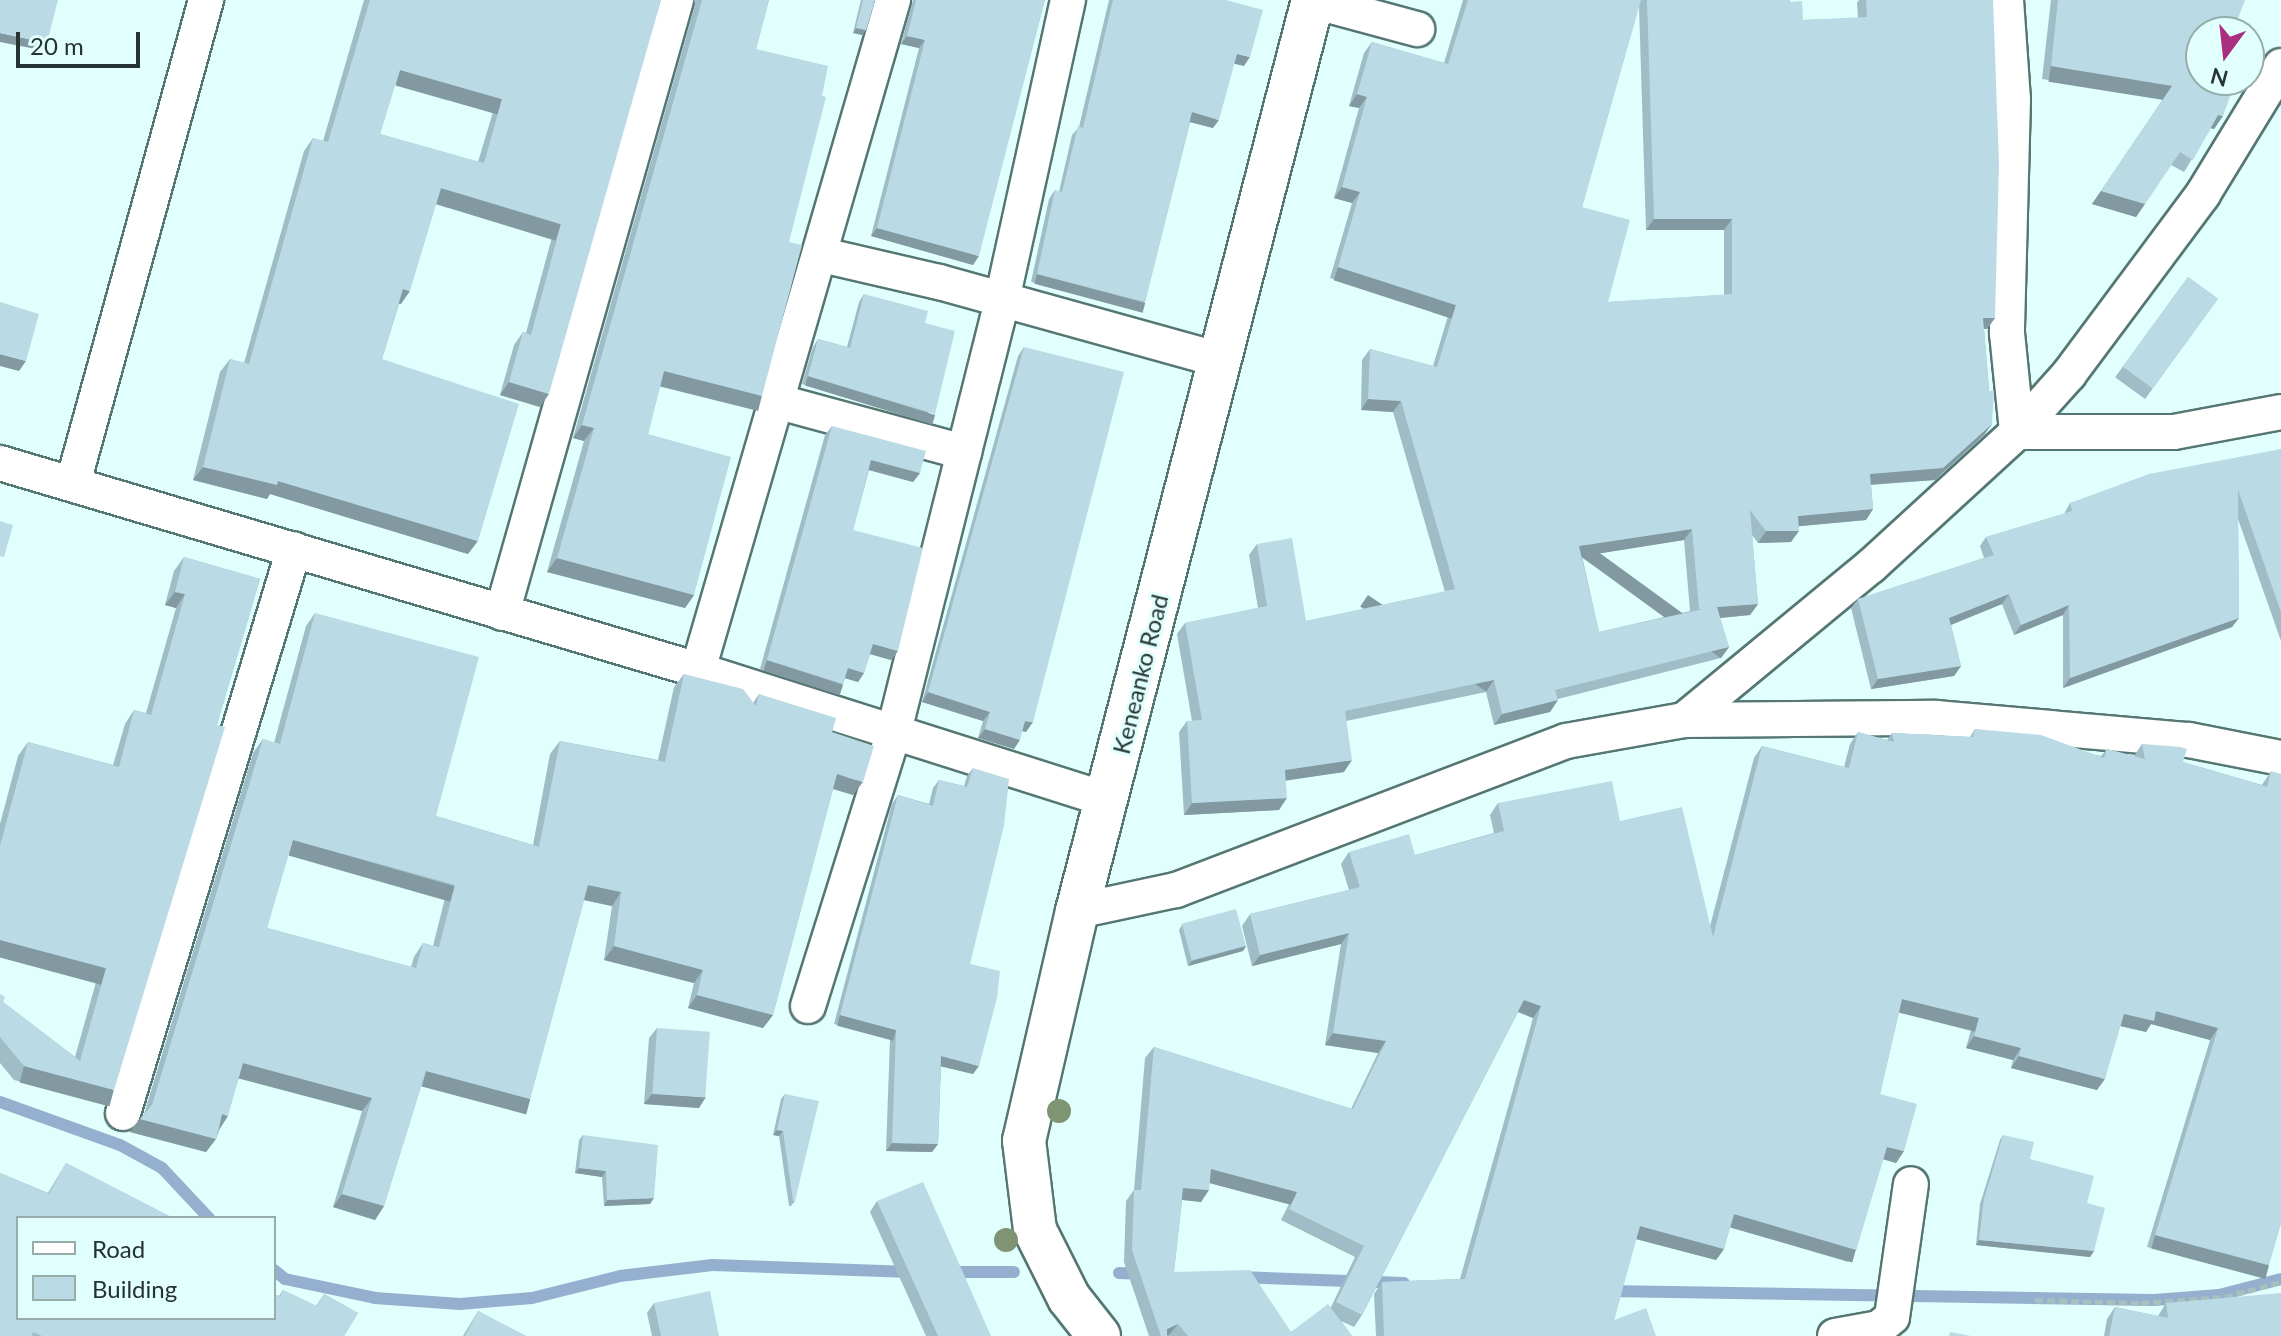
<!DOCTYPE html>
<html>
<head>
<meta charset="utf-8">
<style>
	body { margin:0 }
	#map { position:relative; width:2281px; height:1336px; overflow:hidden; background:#e1fffc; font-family:Lato,sans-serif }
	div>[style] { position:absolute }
	.stream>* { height:12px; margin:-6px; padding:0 6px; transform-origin:6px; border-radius:6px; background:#95b0ce }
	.path>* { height:5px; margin-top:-2.5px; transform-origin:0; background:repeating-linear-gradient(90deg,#a7c0bd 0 8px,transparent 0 12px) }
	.roads { filter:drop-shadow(2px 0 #557773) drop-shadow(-2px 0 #557773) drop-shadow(0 2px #557773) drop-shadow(0 -2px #557773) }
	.minor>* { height:34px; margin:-17px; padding:0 17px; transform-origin:17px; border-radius:17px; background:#fff }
	.tertiary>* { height:42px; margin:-21px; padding:0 21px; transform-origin:21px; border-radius:21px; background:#fff }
	.trees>* { width:24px; height:24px; margin:-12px; border-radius:50%; background:#7e9472 }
	.wall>* { inset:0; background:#a0bcc6; transform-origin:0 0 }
	.shaded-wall>* { inset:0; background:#8299a1; transform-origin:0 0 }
	.building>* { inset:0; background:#badbe6; transform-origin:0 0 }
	span { translate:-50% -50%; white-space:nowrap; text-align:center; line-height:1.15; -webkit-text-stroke:6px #e1fffc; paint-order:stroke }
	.street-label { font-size:24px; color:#253332 }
	.legend { position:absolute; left:16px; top:1216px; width:260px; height:104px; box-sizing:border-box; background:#e1fffc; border:2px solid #96adab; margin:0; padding:10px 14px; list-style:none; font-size:24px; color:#253332 }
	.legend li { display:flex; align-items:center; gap:16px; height:40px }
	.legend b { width:40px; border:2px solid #96adab }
	.north { position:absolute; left:2185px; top:16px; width:80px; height:80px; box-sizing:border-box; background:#e1fffc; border:2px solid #96adab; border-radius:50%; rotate:195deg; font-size:22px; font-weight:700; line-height:32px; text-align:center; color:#253332 }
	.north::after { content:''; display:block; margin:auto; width:28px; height:36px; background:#ab2f81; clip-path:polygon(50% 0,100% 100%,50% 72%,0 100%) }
	.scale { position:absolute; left:16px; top:32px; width:124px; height:36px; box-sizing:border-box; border:4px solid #253332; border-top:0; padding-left:10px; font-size:24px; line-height:28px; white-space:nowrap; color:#253332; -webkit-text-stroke:6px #e1fffc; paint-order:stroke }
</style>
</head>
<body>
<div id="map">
	<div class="stream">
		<i style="left:0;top:1102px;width:127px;rotate:19.7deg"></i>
		<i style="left:120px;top:1145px;width:48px;rotate:28.7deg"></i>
		<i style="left:162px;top:1168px;width:69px;rotate:46.8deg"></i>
		<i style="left:274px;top:1270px;width:14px;rotate:39deg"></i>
		<i style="left:285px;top:1279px;width:92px;rotate:11.9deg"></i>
		<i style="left:375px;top:1298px;width:85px;rotate:4deg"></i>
		<i style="left:460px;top:1304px;width:72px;rotate:-4.8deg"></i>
		<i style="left:532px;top:1298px;width:91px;rotate:-14deg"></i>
		<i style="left:620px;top:1276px;width:93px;rotate:-6.8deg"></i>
		<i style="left:712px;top:1265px;width:199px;rotate:2deg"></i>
		<i style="left:949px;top:1272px;width:65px"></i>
		<i style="left:1119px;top:1273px;width:26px;rotate:2deg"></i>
		<i style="left:1239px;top:1277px;width:165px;rotate:2.1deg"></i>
		<i style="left:1607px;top:1291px;width:547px;rotate:0.94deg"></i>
		<i style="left:2154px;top:1300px;width:65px;rotate:-4.4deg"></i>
		<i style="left:2219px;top:1295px;width:64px;rotate:-14.5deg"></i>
	</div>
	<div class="path">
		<i style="left:2035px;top:1300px;width:106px;rotate:1.6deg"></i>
		<i style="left:2141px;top:1303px;width:84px;rotate:-4.1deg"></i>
		<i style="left:2225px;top:1297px;width:58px;rotate:-15deg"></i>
	</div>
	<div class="roads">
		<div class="minor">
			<i style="left:2006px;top:0;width:99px;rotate:86deg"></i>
			<i style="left:2013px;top:99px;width:234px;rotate:91.5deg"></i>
			<i style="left:2007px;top:333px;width:100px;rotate:84.2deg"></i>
			<i style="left:2017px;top:432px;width:157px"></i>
			<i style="left:2174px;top:432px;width:109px;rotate:-10.6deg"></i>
			<i style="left:1313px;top:1px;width:108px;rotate:15.1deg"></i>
			<i style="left:822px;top:255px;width:120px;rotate:13deg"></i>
			<i style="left:939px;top:282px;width:292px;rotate:15.5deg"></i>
			<i style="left:776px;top:401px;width:195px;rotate:15.2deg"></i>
			<i style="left:0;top:463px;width:728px;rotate:16.52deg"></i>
			<i style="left:698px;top:670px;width:430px;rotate:17.6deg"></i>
			<i style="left:73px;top:483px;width:501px;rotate:-74.6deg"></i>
			<i style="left:502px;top:613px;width:637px;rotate:-74.15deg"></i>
			<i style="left:698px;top:670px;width:698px;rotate:-73.77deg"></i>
			<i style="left:1684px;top:720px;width:242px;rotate:-39.5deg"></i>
			<i style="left:1871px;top:566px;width:198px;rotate:-42.5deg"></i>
			<i style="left:2017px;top:432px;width:78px;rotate:-48.1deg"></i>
			<i style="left:2069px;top:374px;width:224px;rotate:-53.3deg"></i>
			<i style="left:2203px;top:194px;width:150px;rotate:-58.6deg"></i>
			<i style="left:1077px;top:911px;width:101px;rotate:-12deg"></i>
			<i style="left:1176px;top:890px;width:417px;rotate:-20.9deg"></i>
			<i style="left:1566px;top:741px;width:120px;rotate:-10.1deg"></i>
			<i style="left:1684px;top:720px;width:252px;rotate:-0.5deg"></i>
			<i style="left:1936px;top:718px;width:254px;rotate:5deg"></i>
			<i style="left:2189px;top:740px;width:94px;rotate:11.1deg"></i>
			<i style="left:808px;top:1006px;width:284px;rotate:-72.6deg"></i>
			<i style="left:893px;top:735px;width:448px;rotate:-75.9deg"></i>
			<i style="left:1002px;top:300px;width:307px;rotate:-77.6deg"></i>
			<i style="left:123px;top:1113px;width:589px;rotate:-73.13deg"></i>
			<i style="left:1835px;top:1336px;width:45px;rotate:-10.3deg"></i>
			<i style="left:1879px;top:1328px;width:17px;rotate:-40deg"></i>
			<i style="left:1892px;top:1317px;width:134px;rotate:-81.9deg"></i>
		</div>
		<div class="tertiary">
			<i style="left:1099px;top:1336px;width:48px;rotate:-128.3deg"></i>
			<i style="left:1069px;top:1298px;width:76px;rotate:-116.6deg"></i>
			<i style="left:1035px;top:1230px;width:90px;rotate:-97deg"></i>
			<i style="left:1024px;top:1141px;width:236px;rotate:-77deg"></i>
			<i style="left:1077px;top:911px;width:941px;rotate:-75.48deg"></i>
		</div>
	</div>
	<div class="trees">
		<i style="left:1059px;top:1111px"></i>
		<i style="left:1006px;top:1240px"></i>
	</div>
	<div class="wall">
		<i style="clip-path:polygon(evenodd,364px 0,661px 0,540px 407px,500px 395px,514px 345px,523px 332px,526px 333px,552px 237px,436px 203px,401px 304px,399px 304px,382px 359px,468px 554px,270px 494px,267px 499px,193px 480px,220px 372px,230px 359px,244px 363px,304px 151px,313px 138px,323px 141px,364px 0,395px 84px,493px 112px,478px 162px,380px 134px,395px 84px)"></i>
		<i style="clip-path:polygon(694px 0,769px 0,756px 49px,789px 242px,753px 409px,660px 386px,648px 434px,694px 595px,685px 608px,547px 572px,584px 441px,573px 438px,695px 5px)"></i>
		<i style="clip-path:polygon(861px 0,875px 0,866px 30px,862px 35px,853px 33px)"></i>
		<i style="clip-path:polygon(913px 0,1045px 0,973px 265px,871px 236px,919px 48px,901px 44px)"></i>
		<i style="clip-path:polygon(1109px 0,1226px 0,1244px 66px,1234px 63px,1213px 128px,1190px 122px,1145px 302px,1139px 310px,1031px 282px,1049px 199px,1055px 190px,1059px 192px,1072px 135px,1079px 127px)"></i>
		<i style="clip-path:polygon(evenodd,1463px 0,1789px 0,1803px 20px,1858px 18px,1857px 3px,1859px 0,1993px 0,1995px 318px,1987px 329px,1984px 329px,1992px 424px,1984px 435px,1935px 480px,1871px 485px,1873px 509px,1866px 520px,1799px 526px,1791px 542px,1758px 543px,1752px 535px,1758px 604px,1750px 615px,1720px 618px,1729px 647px,1721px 658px,1558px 699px,1550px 712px,1494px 725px,1486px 692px,1346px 721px,1344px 772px,1286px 780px,1279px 810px,1184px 815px,1179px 732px,1187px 721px,1192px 721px,1177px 634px,1185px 623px,1258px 608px,1249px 555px,1257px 544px,1306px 621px,1445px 592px,1393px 412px,1361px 410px,1362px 360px,1370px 349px,1433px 366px,1448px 316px,1330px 278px,1352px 203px,1334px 198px,1359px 108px,1349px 106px,1364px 53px,1372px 42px,1444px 63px,1463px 0,1639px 6px,1646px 230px,1724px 230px,1724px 295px,1608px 302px,1582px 207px,1639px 6px,1463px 0,1684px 540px,1690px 611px,1599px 632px,1582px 556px,1684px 540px)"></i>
		<i style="clip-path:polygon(2051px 0,2245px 0,2201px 32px,2223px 116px,2214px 129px,2211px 128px,2184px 172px,2171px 165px,2136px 217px,2092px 204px,2163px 99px,2042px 79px)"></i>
		<i style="left:2188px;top:277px;width:37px;height:124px;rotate:36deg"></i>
		<i style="clip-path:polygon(864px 294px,925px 323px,929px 422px,802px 384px,813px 347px,818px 339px,847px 347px,859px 302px)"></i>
		<i style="clip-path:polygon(1024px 347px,1026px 732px,1022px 731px,1014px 749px,978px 738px,983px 721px,922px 702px,1018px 356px)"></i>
		<i style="clip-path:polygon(832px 426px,920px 473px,913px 482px,869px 470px,853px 530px,898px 651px,891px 660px,870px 654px,864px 673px,858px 682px,845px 678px,843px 684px,837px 693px,760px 669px,825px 435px)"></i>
		<i style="clip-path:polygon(2281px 449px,2281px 641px,2238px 519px,2239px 618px,2232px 627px,2063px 688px,2063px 615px,2014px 635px,2002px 604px,1951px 625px,1961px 666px,1954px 676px,1871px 689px,1851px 608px,1858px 599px,1984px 558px,1980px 546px,1986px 537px,2064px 514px,2070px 503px)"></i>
		<i style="clip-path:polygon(184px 557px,260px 579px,105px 1104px,14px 1080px,0 1063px,0 994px,3px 1002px,75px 1057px,96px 982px,0 957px,0 824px,18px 756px,28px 742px,113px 765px,125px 724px,134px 710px,146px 713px,176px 608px,165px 605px,174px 571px)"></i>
		<i style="clip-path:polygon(evenodd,315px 613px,436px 816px,533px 845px,550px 754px,560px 741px,658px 760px,674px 687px,684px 674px,753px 703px,759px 694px,832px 732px,853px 795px,833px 789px,773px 1015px,763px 1028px,688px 1008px,694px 983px,604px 960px,612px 906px,584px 900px,530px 1099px,520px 1112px,421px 1086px,384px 1206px,375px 1220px,333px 1207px,362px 1111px,239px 1078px,216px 1139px,206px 1152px,130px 1132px,144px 1114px,253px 753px,263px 739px,274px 743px,306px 626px,315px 613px,288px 854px,445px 898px,433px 946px,423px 943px,414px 957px,411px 967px,267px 928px,288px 854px)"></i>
		<i style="clip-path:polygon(evenodd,1975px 729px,2101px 756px,2107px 749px,2134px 756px,2142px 744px,2183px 762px,2262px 785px,2271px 771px,2269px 1265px,2261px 1277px,2147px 1247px,2210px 1040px,2151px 1024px,2146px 1032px,2120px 1026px,2097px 1090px,2011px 1068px,2013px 1060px,1966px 1048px,1971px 1030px,1899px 1012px,1880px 1094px,1904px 1151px,1896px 1163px,1883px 1159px,1856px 1250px,1848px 1262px,1730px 1227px,1724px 1249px,1716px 1260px,1636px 1239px,1614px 1320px,1656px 1336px,1376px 1336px,1374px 1294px,1382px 1282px,1460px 1279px,1533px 1018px,1518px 1012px,1362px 1315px,1354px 1327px,1341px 1321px,1352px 1336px,1149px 1336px,1124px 1262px,1126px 1201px,1134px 1190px,1145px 1058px,1154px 1047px,1351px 1109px,1378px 1053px,1325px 1045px,1341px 944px,1252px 966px,1242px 926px,1250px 914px,1349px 890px,1341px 864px,1349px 852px,1415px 855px,1494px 833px,1490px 815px,1498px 803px,1620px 821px,1710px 926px,1754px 758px,1762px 746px,1844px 767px,1850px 744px,1858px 732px,1887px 740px,1892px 733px,1970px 737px,1975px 729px,1210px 1183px,1289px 1204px,1281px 1220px,1355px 1257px,1331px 1307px,1291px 1332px,1174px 1272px,1182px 1200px,1201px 1202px,1210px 1183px)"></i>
		<i style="clip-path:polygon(973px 768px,970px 964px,973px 1074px,941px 1066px,938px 1144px,932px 1152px,886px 1151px,890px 1039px,834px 1024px,892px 804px,898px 795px,929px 804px,933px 788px,939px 780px,964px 786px,967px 776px)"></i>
		<i style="clip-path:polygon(1182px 925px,1246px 946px,1243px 951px,1188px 966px,1179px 930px)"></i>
		<i style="clip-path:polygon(657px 1028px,699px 1108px,644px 1104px,649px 1038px)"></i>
		<i style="clip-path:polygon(785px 1094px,795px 1201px,791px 1206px,789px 1206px,779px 1136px,773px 1135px,781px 1099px)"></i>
		<i style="clip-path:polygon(583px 1135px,650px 1204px,604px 1206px,602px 1177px,575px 1173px,579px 1140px)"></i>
		<i style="clip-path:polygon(2003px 1135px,2030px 1159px,2087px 1203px,2094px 1251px,2090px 1257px,1976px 1245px,1980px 1204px,2000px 1140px)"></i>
		<i style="clip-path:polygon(66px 1163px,173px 1218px,18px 1218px,18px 1318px,274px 1318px,274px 1294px,279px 1296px,283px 1290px,316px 1306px,324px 1294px,358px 1313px,344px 1336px,0 1336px,0 1173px,48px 1193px)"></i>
		<i style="clip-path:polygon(877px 1201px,991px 1336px,926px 1336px,870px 1212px)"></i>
		<i style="clip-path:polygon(654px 1303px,719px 1336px,652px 1336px,647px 1313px)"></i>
		<i style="clip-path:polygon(2166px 1303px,2281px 1336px,2104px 1336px,2107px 1319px,2115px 1307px,2158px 1316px)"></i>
		<i style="clip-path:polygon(478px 1311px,526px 1336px,463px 1336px)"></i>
	</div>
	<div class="shaded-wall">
		<i style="clip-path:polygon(856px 28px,866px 30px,862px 35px,853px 33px)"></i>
		<i style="clip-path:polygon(0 33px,47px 43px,41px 50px,0 42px)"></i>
		<i style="clip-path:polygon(907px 36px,925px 40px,919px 48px,901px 44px)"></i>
		<i style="clip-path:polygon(1237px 54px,1250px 57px,1244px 66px,1231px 63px)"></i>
		<i style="left:2051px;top:66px;width:123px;height:16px;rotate:9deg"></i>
		<i style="left:400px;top:70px;width:106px;height:16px;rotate:16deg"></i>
		<i style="clip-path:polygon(1357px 94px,1367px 97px,1359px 108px,1349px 106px)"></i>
		<i style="clip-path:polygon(1192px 112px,1219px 120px,1213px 128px,1186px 121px)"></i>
		<i style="clip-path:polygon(2218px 115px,2223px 116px,2214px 129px,2210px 128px)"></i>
		<i style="clip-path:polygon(1342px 187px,1360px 192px,1352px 203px,1334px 198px)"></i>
		<i style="left:441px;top:188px;width:125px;height:17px;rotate:17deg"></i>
		<i style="clip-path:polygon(2101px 191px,2145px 204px,2136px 217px,2092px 204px)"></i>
		<i style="clip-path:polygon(1654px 219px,1732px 219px,1724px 230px,1646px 230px)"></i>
		<i style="clip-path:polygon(877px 228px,979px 256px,973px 265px,871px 236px)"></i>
		<i style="left:1338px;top:267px;width:124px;height:14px;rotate:18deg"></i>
		<i style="left:1037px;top:274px;width:112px;height:10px;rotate:15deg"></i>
		<i style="clip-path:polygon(403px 289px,410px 291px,401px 304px,394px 302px)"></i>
		<i style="clip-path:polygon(1983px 318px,1995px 318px,1987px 329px,1975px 329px)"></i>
		<i style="clip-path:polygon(0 354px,26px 361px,19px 371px,0 366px)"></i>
		<i style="left:664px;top:371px;width:101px;height:16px;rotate:14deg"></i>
		<i style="left:808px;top:376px;width:133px;height:10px;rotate:17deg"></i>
		<i style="clip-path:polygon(509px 382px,549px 394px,540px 407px,500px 395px)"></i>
		<i style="clip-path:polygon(1368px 399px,1401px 401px,1393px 412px,1361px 410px)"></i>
		<i style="clip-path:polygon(1992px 424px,1984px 435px,1935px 480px,1862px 485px,1870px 474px)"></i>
		<i style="clip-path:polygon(582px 425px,594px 428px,584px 441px,573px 438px)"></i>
		<i style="clip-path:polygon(871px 460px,920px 473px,913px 482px,865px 469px)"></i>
		<i style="clip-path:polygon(203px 467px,278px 481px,478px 541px,468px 554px,270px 494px,267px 499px,193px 480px)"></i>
		<i style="clip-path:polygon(1873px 509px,1866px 520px,1791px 527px,1798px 516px)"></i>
		<i style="clip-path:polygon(1692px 529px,1684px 540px,1571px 558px,1579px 546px)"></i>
		<i style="clip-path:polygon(1766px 531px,1799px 531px,1791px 542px,1758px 543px)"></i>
		<i style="clip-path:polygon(557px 558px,694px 595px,685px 608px,547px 572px)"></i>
		<i style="clip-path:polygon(175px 592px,185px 594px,176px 608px,165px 605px)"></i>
		<i style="clip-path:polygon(2009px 594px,2002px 604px,1943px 628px,1949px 618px)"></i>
		<i style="clip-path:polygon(1758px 604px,1750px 615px,1709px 619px,1717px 607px)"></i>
		<i style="clip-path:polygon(2069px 605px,2063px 615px,2014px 635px,2021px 625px)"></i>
		<i style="clip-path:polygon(2239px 618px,2232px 627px,2063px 688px,2070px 678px)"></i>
		<i style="clip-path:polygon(873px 644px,898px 651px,891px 660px,866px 653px)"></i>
		<i style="left:1729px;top:647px;width:14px;height:179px;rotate:126deg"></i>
		<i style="left:767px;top:660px;width:80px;height:11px;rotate:18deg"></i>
		<i style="clip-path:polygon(1961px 666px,1954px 676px,1871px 689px,1878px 679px)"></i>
		<i style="clip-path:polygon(848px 668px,864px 673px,858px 682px,841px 677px)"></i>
		<i style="left:1494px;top:680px;width:14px;height:152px;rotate:124deg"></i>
		<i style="clip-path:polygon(928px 692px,990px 712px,983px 721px,922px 702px)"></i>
		<i style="clip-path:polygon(1558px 700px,1550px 712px,1494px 725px,1502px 714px)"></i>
		<i style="clip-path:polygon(1025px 721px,1033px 722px,1026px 732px,1019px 730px)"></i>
		<i style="clip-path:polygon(985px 729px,1020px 740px,1014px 749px,978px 738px)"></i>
		<i style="clip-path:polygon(1352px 760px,1344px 772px,1277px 782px,1285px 770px)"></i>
		<i style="clip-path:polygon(837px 774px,863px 782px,853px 795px,827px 787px)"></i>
		<i style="clip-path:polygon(1287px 798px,1279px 810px,1184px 815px,1192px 803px)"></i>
		<i style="left:293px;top:840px;width:168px;height:16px;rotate:16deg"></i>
		<i style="clip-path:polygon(588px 885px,621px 892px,612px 906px,579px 899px)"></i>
		<i style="clip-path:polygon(1349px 933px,1341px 944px,1252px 966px,1260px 955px)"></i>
		<i style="left:0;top:940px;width:110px;height:17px;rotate:15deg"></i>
		<i style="clip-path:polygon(614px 946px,703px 970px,694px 983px,604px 960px)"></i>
		<i style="clip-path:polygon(1246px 946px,1243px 951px,1188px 966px,1192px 961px)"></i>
		<i style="clip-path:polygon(697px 995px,773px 1015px,763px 1028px,688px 1008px)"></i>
		<i style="left:1902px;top:999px;width:79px;height:14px;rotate:14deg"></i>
		<i style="clip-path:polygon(1524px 1000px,1541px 1006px,1533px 1018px,1516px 1011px)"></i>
		<i style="clip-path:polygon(2156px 1011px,2218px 1028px,2210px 1040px,2151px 1024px,2146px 1032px,2116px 1025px,2124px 1014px)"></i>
		<i style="left:840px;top:1015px;width:58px;height:11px;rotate:15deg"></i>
		<i style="clip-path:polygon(1333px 1033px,1386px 1041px,1378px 1053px,1325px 1045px)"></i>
		<i style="clip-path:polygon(1974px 1036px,2021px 1048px,2013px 1060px,1966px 1048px)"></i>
		<i style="clip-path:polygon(941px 1056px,979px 1066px,973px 1074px,935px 1065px)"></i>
		<i style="clip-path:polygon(2019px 1056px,2105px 1079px,2097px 1090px,2011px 1068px)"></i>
		<i style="clip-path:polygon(243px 1063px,372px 1098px,362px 1111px,233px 1077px)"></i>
		<i style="left:24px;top:1066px;width:93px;height:17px;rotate:15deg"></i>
		<i style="left:426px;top:1071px;width:108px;height:16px;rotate:15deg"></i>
		<i style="clip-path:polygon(652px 1094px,706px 1097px,699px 1108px,644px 1104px)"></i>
		<i style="clip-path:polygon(222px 1114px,228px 1116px,219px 1130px)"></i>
		<i style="clip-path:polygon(140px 1119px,216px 1139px,206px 1152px,130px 1132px)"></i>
		<i style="clip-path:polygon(777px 1130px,783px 1131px,779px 1136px,773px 1135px)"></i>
		<i style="clip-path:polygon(892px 1143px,938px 1144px,932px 1152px,886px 1151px)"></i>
		<i style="clip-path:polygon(1887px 1147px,1904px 1151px,1896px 1163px,1879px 1158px)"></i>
		<i style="clip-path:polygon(579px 1168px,606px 1171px,602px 1177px,575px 1173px)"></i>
		<i style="left:1211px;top:1169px;width:89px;height:14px;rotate:15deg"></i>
		<i style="clip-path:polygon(1183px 1188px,1209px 1190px,1201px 1202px,1175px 1199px)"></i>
		<i style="clip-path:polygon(342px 1194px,384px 1206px,375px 1220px,333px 1207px)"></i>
		<i style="clip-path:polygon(654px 1198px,650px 1204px,604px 1206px,607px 1200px)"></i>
		<i style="left:1734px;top:1214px;width:127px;height:14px;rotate:16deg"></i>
		<i style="clip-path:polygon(1640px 1226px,1724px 1249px,1716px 1260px,1632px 1238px)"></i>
		<i style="left:2155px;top:1235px;width:118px;height:14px;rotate:15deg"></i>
		<i style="clip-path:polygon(1979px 1240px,2094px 1251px,2090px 1257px,1976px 1245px)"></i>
		<i style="clip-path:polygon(1178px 1324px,1169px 1335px,1163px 1336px,1167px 1329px)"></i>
	</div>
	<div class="building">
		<i style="clip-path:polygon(0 0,58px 0,47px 43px,0 33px)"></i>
		<i style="clip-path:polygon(evenodd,370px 0,661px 0,549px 394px,509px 382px,523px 332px,531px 335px,561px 224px,441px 188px,410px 291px,403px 289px,382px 359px,519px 404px,478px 541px,278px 481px,277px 485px,203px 467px,230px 359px,249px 364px,313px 138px,328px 142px,370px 0,400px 70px,502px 99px,484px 163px,380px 134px,400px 70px)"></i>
		<i style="clip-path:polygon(702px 0,769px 0,756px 49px,828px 66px,822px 96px,826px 97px,789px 242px,802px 245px,762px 396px,664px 371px,648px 434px,731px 457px,694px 595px,557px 558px,594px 428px,582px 425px)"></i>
		<i style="clip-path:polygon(863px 0,875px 0,866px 30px,856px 28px)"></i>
		<i style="clip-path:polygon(916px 0,1045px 0,979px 256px,877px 228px,925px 40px,907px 36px)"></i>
		<i style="clip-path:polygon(1113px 0,1226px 0,1263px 10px,1250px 57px,1237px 54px,1219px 120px,1192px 112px,1145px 302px,1037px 274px,1055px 190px,1062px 192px,1078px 126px,1083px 128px)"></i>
		<i style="clip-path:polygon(evenodd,1468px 0,1641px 0,1582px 207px,1630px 220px,1608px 302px,1732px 294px,1732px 219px,1654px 219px,1647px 0,1789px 0,1789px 2px,1802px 1px,1803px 20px,1867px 17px,1866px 0,1993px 0,1999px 164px,1995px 318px,1983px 318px,1989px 391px,1994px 391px,1992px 424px,1943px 468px,1870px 474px,1873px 509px,1798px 516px,1799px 531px,1766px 531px,1750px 510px,1758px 604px,1717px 607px,1729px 647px,1555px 690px,1558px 700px,1502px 714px,1494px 680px,1345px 711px,1352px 760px,1285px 770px,1287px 798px,1192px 803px,1187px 721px,1202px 720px,1185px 623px,1267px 606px,1257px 544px,1292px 538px,1306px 621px,1455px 589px,1401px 401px,1368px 399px,1370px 349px,1437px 367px,1456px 305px,1338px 267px,1360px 192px,1342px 187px,1367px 97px,1357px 94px,1372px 42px,1448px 64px,1468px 0,1692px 529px,1699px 609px,1703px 609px,1599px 632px,1579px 546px,1692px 529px)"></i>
		<i style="clip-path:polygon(2058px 0,2245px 0,2233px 32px,2201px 32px,2201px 80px,2236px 80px,2223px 116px,2218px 115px,2193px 160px,2180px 152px,2145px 204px,2101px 191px,2172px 86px,2051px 66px)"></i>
		<i style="left:2188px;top:277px;width:37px;height:111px;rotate:36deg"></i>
		<i style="clip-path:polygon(864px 294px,928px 311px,925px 323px,955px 331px,935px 414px,808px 376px,818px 339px,850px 348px)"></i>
		<i style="clip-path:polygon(0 302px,39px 314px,26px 361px,0 354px)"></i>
		<i style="clip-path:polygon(1024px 347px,1124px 372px,1033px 722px,1025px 721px,1020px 740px,985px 729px,990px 712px,928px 692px)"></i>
		<i style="clip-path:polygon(832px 426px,926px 451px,920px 473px,871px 460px,853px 530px,923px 548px,898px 651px,873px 644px,864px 673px,848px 668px,843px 684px,767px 660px)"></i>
		<i style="clip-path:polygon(2281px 449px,2281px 612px,2238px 490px,2239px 618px,2070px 678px,2069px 605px,2021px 625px,2009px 594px,1949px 618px,1961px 666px,1878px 679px,1858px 599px,1994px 555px,1986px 537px,2072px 511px,2070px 503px,2149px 474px)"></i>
		<i style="clip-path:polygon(0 521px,13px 525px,4px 557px,0 556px)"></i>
		<i style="clip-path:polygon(184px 557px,260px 579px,217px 725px,225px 727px,114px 1090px,24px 1066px,0 1037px,0 994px,5px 997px,3px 1002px,80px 1061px,106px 968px,0 940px,0 846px,28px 742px,119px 767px,134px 710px,151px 715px,185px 594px,175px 592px)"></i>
		<i style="clip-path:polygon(evenodd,315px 613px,479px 657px,436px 816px,539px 847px,560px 741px,665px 762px,684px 674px,743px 689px,756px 706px,759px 694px,836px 718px,832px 732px,874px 746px,863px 782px,837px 774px,773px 1015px,697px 995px,703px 970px,614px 946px,621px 892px,588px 885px,530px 1099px,426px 1071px,384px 1206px,342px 1194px,372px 1098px,243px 1063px,228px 1116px,222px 1114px,216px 1139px,140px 1119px,152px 1105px,263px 739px,280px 744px,315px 613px,293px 840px,455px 885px,439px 947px,423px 943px,416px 968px,267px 928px,293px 840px)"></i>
		<i style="clip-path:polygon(1975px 729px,2041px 735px,2104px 758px,2107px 749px,2145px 759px,2142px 744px,2181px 747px,2187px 749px,2183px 762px,2267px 787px,2271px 771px,2281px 774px,2281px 1224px,2269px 1265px,2155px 1235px,2218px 1028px,2156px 1011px,2154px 1021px,2124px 1014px,2105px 1079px,2019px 1056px,2021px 1048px,1974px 1036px,1979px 1018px,1902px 999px,1880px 1094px,1917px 1104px,1904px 1151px,1887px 1147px,1856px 1250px,1734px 1214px,1724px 1249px,1640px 1226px,1614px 1320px,1646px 1308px,1656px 1336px,1384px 1336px,1382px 1282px,1465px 1279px,1541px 1006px,1524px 1000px,1362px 1315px,1336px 1302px,1364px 1246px,1289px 1209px,1297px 1192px,1211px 1169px,1209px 1190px,1183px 1188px,1174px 1272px,1250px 1270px,1291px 1332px,1328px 1304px,1352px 1336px,1188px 1336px,1178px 1324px,1167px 1329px,1167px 1336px,1161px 1336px,1132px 1250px,1134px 1190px,1141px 1190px,1154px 1047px,1353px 1109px,1386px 1041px,1333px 1033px,1349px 933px,1260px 955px,1250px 914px,1360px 887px,1349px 852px,1409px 834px,1415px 855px,1504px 831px,1498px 803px,1612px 781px,1620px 821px,1682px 807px,1713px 937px,1762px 746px,1849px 768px,1858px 732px,1894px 742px,1892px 733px,1973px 737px)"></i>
		<i style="clip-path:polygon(973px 768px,1009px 779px,1004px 826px,970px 964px,1000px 971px,997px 998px,979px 1066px,941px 1056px,938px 1144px,892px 1143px,896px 1030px,840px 1015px,898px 795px,933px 806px,939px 780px,967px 787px)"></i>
		<i style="left:1236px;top:909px;width:38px;height:56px;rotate:75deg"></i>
		<i style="left:657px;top:1028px;width:53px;height:66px;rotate:4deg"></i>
		<i style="clip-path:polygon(785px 1094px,819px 1101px,795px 1201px,793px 1201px,783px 1131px,777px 1130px)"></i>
		<i style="clip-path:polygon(583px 1135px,658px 1145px,654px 1198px,607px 1200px,606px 1171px,579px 1168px)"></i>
		<i style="clip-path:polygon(2003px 1135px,2034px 1142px,2030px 1159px,2094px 1176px,2087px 1203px,2105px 1208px,2094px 1251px,1979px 1240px,1984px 1199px)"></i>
		<i style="clip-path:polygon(66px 1163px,173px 1218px,18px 1218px,18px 1318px,274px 1318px,274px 1294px,280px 1297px,283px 1290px,317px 1306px,324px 1294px,358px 1313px,344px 1336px,42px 1336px,33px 1332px,32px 1336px,0 1336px,0 1173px,49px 1194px)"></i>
		<i style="clip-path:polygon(923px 1182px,991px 1336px,938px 1336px,877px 1201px)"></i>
		<i style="clip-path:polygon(710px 1291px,719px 1336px,661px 1336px,654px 1303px)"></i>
		<i style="clip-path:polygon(2281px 1293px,2281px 1336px,2109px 1336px,2115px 1307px,2168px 1318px,2166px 1303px)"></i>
		<i style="clip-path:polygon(478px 1311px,526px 1336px,465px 1336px)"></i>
		<i style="clip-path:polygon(1950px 1332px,1971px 1336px,1949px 1336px)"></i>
	</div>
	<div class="street-label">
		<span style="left:1140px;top:674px;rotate:-76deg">Keneanko Road</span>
	</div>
	<ul class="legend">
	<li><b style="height:10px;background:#fff"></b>Road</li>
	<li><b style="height:22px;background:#badbe6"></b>Building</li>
	</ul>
	<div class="north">N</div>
	<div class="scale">20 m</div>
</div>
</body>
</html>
